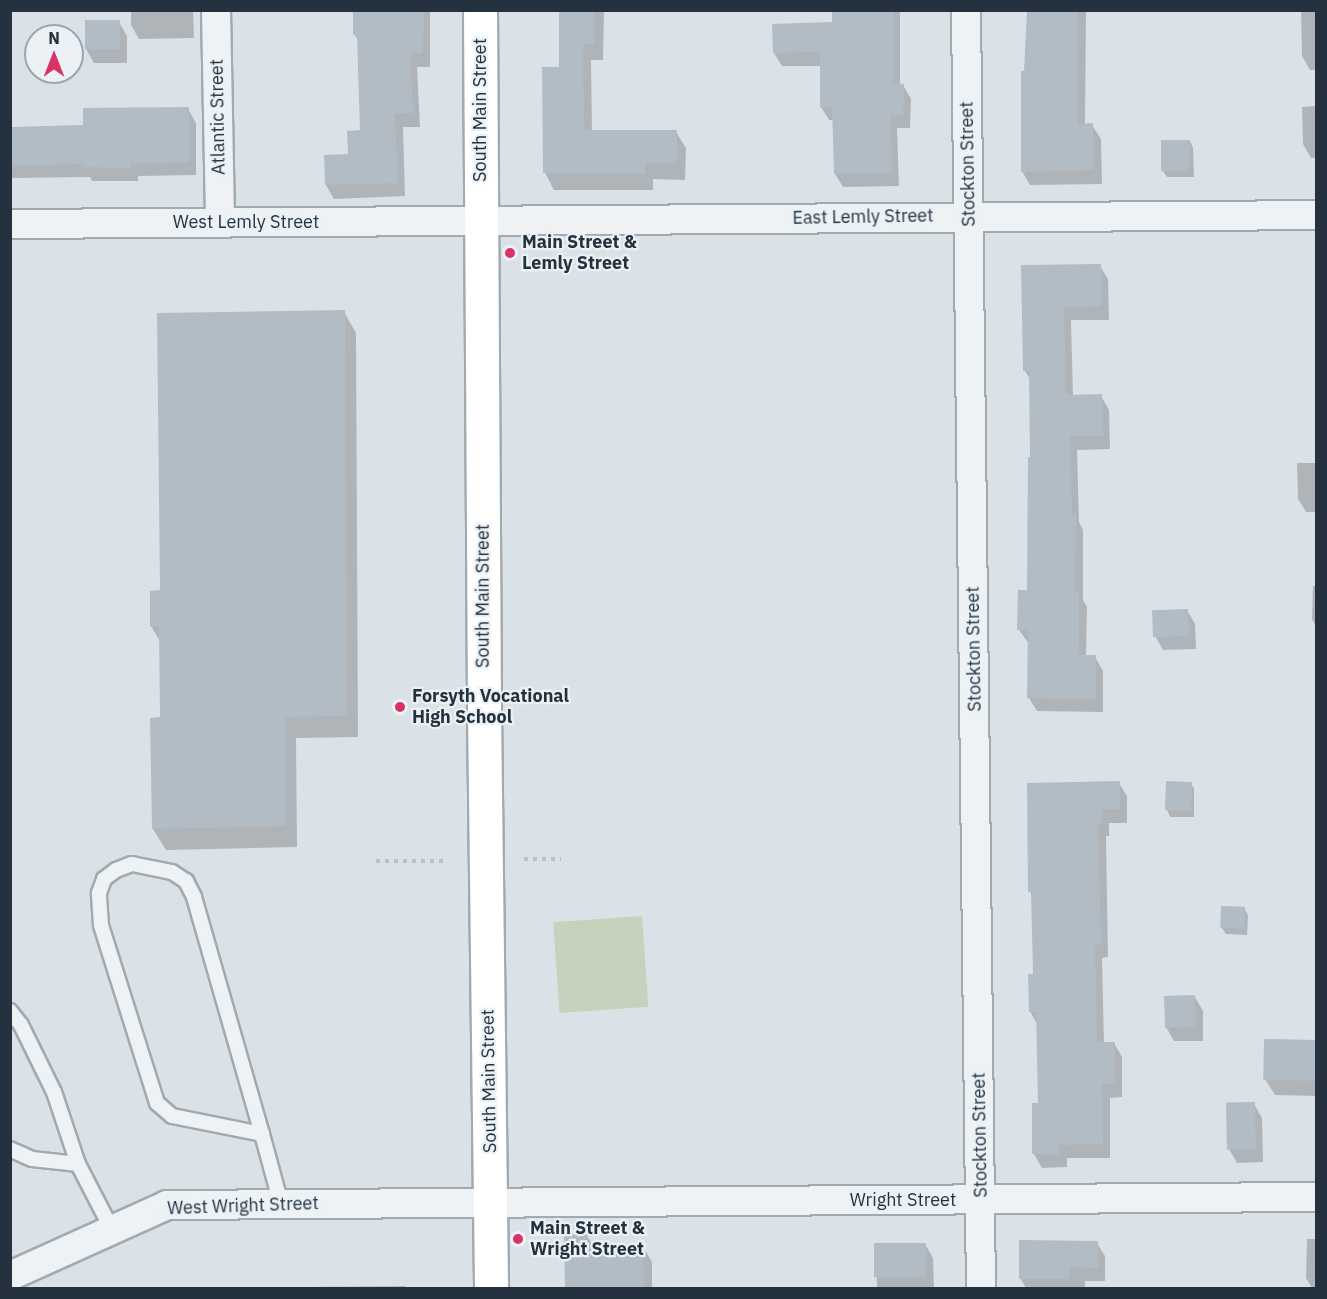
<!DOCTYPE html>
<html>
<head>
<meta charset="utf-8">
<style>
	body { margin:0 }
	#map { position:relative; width:1327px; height:1299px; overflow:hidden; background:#dbe2e7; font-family:"IBM Plex Sans",sans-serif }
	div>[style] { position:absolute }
	.green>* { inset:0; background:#c5d2bc; transform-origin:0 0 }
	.shadow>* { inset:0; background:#0003 }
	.building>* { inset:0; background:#b2bcc5; transform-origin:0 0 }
	.path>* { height:4px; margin-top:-2px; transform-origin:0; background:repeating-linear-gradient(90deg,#b9c0c6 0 4.5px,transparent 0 9px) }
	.roads { filter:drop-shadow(2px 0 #a0aab1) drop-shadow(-2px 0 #a0aab1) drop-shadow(0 2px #a0aab1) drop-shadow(0 -2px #a0aab1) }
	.lane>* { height:14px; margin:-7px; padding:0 7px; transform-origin:7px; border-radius:7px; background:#eef2f5 }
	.street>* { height:28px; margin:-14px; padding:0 14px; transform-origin:14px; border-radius:14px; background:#eef2f5 }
	.primary>* { height:33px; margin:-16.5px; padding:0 16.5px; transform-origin:16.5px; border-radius:16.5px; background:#fff }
	.dots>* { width:16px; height:16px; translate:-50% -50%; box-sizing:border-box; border:3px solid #ebf1f5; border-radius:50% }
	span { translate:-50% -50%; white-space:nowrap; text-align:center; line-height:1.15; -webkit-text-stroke:4.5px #ebf1f5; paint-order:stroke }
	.street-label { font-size:18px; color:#24323f }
	.poi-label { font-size:18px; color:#24323f; font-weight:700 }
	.left { translate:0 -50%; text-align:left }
	.frame { position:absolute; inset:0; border:12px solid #24323f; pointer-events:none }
	.north { position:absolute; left:24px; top:24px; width:60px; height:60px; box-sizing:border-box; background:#ebf1f5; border:2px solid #9ba5ac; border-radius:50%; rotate:0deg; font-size:16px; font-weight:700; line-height:24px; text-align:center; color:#24323f }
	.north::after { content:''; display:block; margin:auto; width:21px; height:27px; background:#db3265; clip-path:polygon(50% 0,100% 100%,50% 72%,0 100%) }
</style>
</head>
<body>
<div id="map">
	<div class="green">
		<i style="left:642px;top:916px;width:91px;height:89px;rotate:86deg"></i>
	</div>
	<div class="shadow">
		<i style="clip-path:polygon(131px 10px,193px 10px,194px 38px,139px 39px,131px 25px)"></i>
		<i style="clip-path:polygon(355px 10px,430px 10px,430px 67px,417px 67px,420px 127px,403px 127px,405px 196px,334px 199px,326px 185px,349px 156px,362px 132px,359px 42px,355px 35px)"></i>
		<i style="clip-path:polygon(561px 10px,604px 10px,603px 60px,591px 60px,592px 131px,676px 132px,686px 148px,685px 180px,653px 179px,653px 190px,554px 190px,545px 173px,560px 69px)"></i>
		<i style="clip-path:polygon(834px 10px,900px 10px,900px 85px,903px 85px,911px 99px,910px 128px,897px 128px,899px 186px,843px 187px,835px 174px,834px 120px,829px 120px,821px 107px,822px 66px,782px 66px,774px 53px,833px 24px)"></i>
		<i style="clip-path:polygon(1028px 10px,1086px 10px,1085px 125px,1092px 125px,1101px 139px,1102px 184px,1030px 185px,1022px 171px)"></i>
		<i style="clip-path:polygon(1301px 10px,1316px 10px,1316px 70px,1310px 70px,1302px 56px)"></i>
		<i style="clip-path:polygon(119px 22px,127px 36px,127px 63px,94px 63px,86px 49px)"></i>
		<i style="clip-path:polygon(1316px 106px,1316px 158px,1311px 158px,1303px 144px,1302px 107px)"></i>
		<i style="clip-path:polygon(188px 109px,196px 123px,196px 175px,138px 176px,138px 181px,92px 181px,90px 177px,10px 178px,10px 128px,84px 126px)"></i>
		<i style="clip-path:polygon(1190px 141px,1193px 148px,1194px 177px,1167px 177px,1163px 171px)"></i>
		<i style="clip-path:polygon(1100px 266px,1108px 279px,1109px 320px,1071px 320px,1073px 396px,1101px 396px,1109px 410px,1110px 449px,1077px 450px,1079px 522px,1083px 530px,1083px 600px,1087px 607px,1086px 657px,1095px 657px,1103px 671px,1103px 712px,1037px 711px,1029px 698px,1029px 644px,1019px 630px,1028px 592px,1032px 458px,1031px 381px,1025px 371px,1022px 267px)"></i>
		<i style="clip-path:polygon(344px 312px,356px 333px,358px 737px,296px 738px,297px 847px,166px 850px,153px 829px,151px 719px,161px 719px,161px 643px,151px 626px,161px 591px)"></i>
		<i style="clip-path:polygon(1297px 463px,1316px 463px,1316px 558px,1315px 512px,1306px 512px,1298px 499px)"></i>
		<i style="clip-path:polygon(1313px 586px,1316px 586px,1316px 627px,1312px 619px)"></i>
		<i style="clip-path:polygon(1187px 610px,1195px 624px,1196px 649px,1163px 650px,1155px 636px)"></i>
		<i style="clip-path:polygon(1167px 782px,1191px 783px,1194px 789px,1194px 817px,1170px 817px,1167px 810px)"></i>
		<i style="clip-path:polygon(1119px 783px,1127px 796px,1127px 823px,1109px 823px,1109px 836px,1106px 836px,1108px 957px,1102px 958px,1104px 1043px,1114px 1043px,1122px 1057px,1122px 1097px,1110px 1098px,1110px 1158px,1067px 1158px,1067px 1167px,1042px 1168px,1034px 1154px,1040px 1105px,1038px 1026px,1030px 1011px,1035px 976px,1033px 897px,1030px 892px)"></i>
		<i style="clip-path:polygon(1244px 908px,1248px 915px,1247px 935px,1226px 934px,1222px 928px)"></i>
		<i style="clip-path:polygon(1195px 997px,1203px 1011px,1203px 1041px,1174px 1041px,1166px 1027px)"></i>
		<i style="clip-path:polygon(1316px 1041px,1316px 1096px,1275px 1095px,1265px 1079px)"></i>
		<i style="clip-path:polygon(1254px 1104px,1262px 1118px,1263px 1162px,1237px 1163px,1229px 1149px,1228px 1105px)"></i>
		<i style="clip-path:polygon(566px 1236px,587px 1236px,593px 1246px,642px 1245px,652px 1262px,652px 1288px,567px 1288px)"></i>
		<i style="clip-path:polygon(1307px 1239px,1316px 1239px,1316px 1288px,1312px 1288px,1306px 1278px)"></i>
		<i style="clip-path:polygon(1097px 1243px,1105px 1256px,1105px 1281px,1085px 1281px,1085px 1288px,1026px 1288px,1020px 1278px)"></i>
		<i style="clip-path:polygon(925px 1244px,933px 1258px,934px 1288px,877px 1288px,876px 1245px)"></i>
		<i style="clip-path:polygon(405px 1286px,407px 1288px,308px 1288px,308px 1287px)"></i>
	</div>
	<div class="building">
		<i style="clip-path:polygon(353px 10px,424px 10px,423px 53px,410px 53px,413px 113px,395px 114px,398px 183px,325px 185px,324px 155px,348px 154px,347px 131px,360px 130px,357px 35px,353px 35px)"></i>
		<i style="clip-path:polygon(559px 10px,594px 10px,594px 44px,583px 44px,584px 130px,677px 130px,677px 163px,645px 163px,645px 174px,543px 173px,542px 67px,559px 67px)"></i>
		<i style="clip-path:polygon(832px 10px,894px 10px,893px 83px,904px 84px,903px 115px,891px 115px,892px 173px,834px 174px,832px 107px,820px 107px,820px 52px,773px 53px,772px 24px,832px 22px)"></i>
		<i style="clip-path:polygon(1027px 10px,1078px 10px,1078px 124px,1093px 123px,1094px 170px,1021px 172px,1021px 71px,1024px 71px)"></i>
		<i style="left:120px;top:20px;width:29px;height:35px;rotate:90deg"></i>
		<i style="clip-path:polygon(189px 107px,189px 162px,131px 163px,131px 168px,82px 167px,82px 164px,10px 166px,10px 127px,83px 125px,83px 108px)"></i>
		<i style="left:1161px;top:140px;width:29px;height:31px"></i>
		<i style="clip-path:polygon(1101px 264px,1101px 306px,1064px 307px,1066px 395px,1102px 394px,1103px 436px,1070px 436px,1072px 514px,1076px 514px,1075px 591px,1079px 591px,1079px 655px,1096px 655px,1096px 699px,1027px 698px,1028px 630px,1017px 630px,1018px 590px,1027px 590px,1028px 457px,1030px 457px,1029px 371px,1023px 371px,1021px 265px)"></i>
		<i style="clip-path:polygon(345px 310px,347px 716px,285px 717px,286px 826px,152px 829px,150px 718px,160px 717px,159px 627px,150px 627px,150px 591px,160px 590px,157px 313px)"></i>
		<i style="left:1188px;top:609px;width:27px;height:36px;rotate:88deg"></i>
		<i style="clip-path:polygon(1120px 781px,1120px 809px,1102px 809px,1102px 823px,1098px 823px,1101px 944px,1095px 944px,1097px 1042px,1115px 1042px,1115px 1084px,1102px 1084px,1103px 1144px,1059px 1145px,1059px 1154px,1032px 1154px,1032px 1103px,1038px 1103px,1036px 1012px,1029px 1012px,1028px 974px,1033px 974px,1031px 892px,1028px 892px,1027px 783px)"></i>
		<i style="left:1166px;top:781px;width:26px;height:29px;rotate:2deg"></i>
		<i style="left:1221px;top:906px;width:24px;height:22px;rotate:2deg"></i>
		<i style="left:1195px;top:995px;width:32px;height:31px;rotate:88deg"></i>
		<i style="left:1264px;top:1039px;width:53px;height:41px;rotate:1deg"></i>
		<i style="left:1255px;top:1102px;width:47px;height:29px;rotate:89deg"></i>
		<i style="clip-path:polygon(588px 1234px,588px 1245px,643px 1244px,644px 1288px,565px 1288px,564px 1235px)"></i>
		<i style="clip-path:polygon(1019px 1240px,1098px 1241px,1098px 1268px,1069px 1267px,1069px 1279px,1019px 1279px)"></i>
		<i style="left:874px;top:1243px;width:52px;height:34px"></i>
	</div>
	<div class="path">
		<i style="left:524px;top:859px;width:37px"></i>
		<i style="left:376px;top:861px;width:67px"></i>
	</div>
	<div class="roads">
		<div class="lane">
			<i style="left:10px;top:1011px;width:18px;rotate:52deg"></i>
			<i style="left:21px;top:1025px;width:75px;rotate:63.8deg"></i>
			<i style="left:54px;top:1092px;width:76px;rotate:71.6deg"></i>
			<i style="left:78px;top:1164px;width:46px;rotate:-173.8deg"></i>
			<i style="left:32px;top:1159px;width:24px;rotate:-156deg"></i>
			<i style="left:262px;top:1134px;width:92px;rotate:-168.7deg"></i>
			<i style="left:172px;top:1116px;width:20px;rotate:-139deg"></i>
			<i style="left:157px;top:1103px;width:187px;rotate:-107.5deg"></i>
			<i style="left:101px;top:925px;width:32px;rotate:-94deg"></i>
			<i style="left:99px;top:893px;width:15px;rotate:-70deg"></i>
			<i style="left:104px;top:879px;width:15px;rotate:-37deg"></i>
			<i style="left:116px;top:870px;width:17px;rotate:-21deg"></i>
			<i style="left:132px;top:864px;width:41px;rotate:11.3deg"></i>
			<i style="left:172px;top:872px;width:17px;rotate:33deg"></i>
			<i style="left:186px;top:881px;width:18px;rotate:63deg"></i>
			<i style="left:194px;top:897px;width:247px;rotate:74deg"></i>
			<i style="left:262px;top:1134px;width:73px;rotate:74.8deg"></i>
			<i style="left:78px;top:1164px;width:74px;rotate:62.7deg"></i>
		</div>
		<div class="street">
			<i style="left:216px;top:10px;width:213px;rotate:88.9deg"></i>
			<i style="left:966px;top:10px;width:1278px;rotate:89.33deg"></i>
			<i style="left:10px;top:224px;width:1306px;rotate:-0.39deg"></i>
			<i style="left:10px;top:1276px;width:172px;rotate:-24.3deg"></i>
			<i style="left:167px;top:1205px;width:1149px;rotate:-0.4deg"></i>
		</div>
		<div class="primary">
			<i style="left:480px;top:10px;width:701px;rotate:89.67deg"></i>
			<i style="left:484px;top:711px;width:577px;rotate:89.3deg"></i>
		</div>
	</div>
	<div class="dots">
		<i style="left:510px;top:253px;background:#db3265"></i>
		<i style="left:400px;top:707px;background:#db3265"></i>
		<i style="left:518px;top:1239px;background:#db3265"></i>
	</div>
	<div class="street-label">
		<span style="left:480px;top:110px;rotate:-90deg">South Main Street</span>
		<span style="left:218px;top:117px;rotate:-91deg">Atlantic Street</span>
		<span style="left:968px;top:164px;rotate:-91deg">Stockton Street</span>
		<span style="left:863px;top:217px;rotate:-1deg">East Lemly Street</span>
		<span style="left:246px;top:222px">West Lemly Street</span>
		<span style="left:483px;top:596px;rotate:-90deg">South Main Street</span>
		<span style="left:974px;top:649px;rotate:-91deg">Stockton Street</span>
		<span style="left:489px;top:1081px;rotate:-91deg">South Main Street</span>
		<span style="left:980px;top:1135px;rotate:-91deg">Stockton Street</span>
		<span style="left:903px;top:1200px">Wright Street</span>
		<span style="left:243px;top:1206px;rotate:-2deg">West Wright Street</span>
	</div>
	<div class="poi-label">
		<span class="left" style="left:522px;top:253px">Main Street &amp;<br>Lemly Street</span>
		<span class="left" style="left:412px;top:707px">Forsyth Vocational<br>High School</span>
		<span class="left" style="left:530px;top:1239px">Main Street &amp;<br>Wright Street</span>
	</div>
	<div class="frame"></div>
	<div class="north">N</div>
</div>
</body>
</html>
